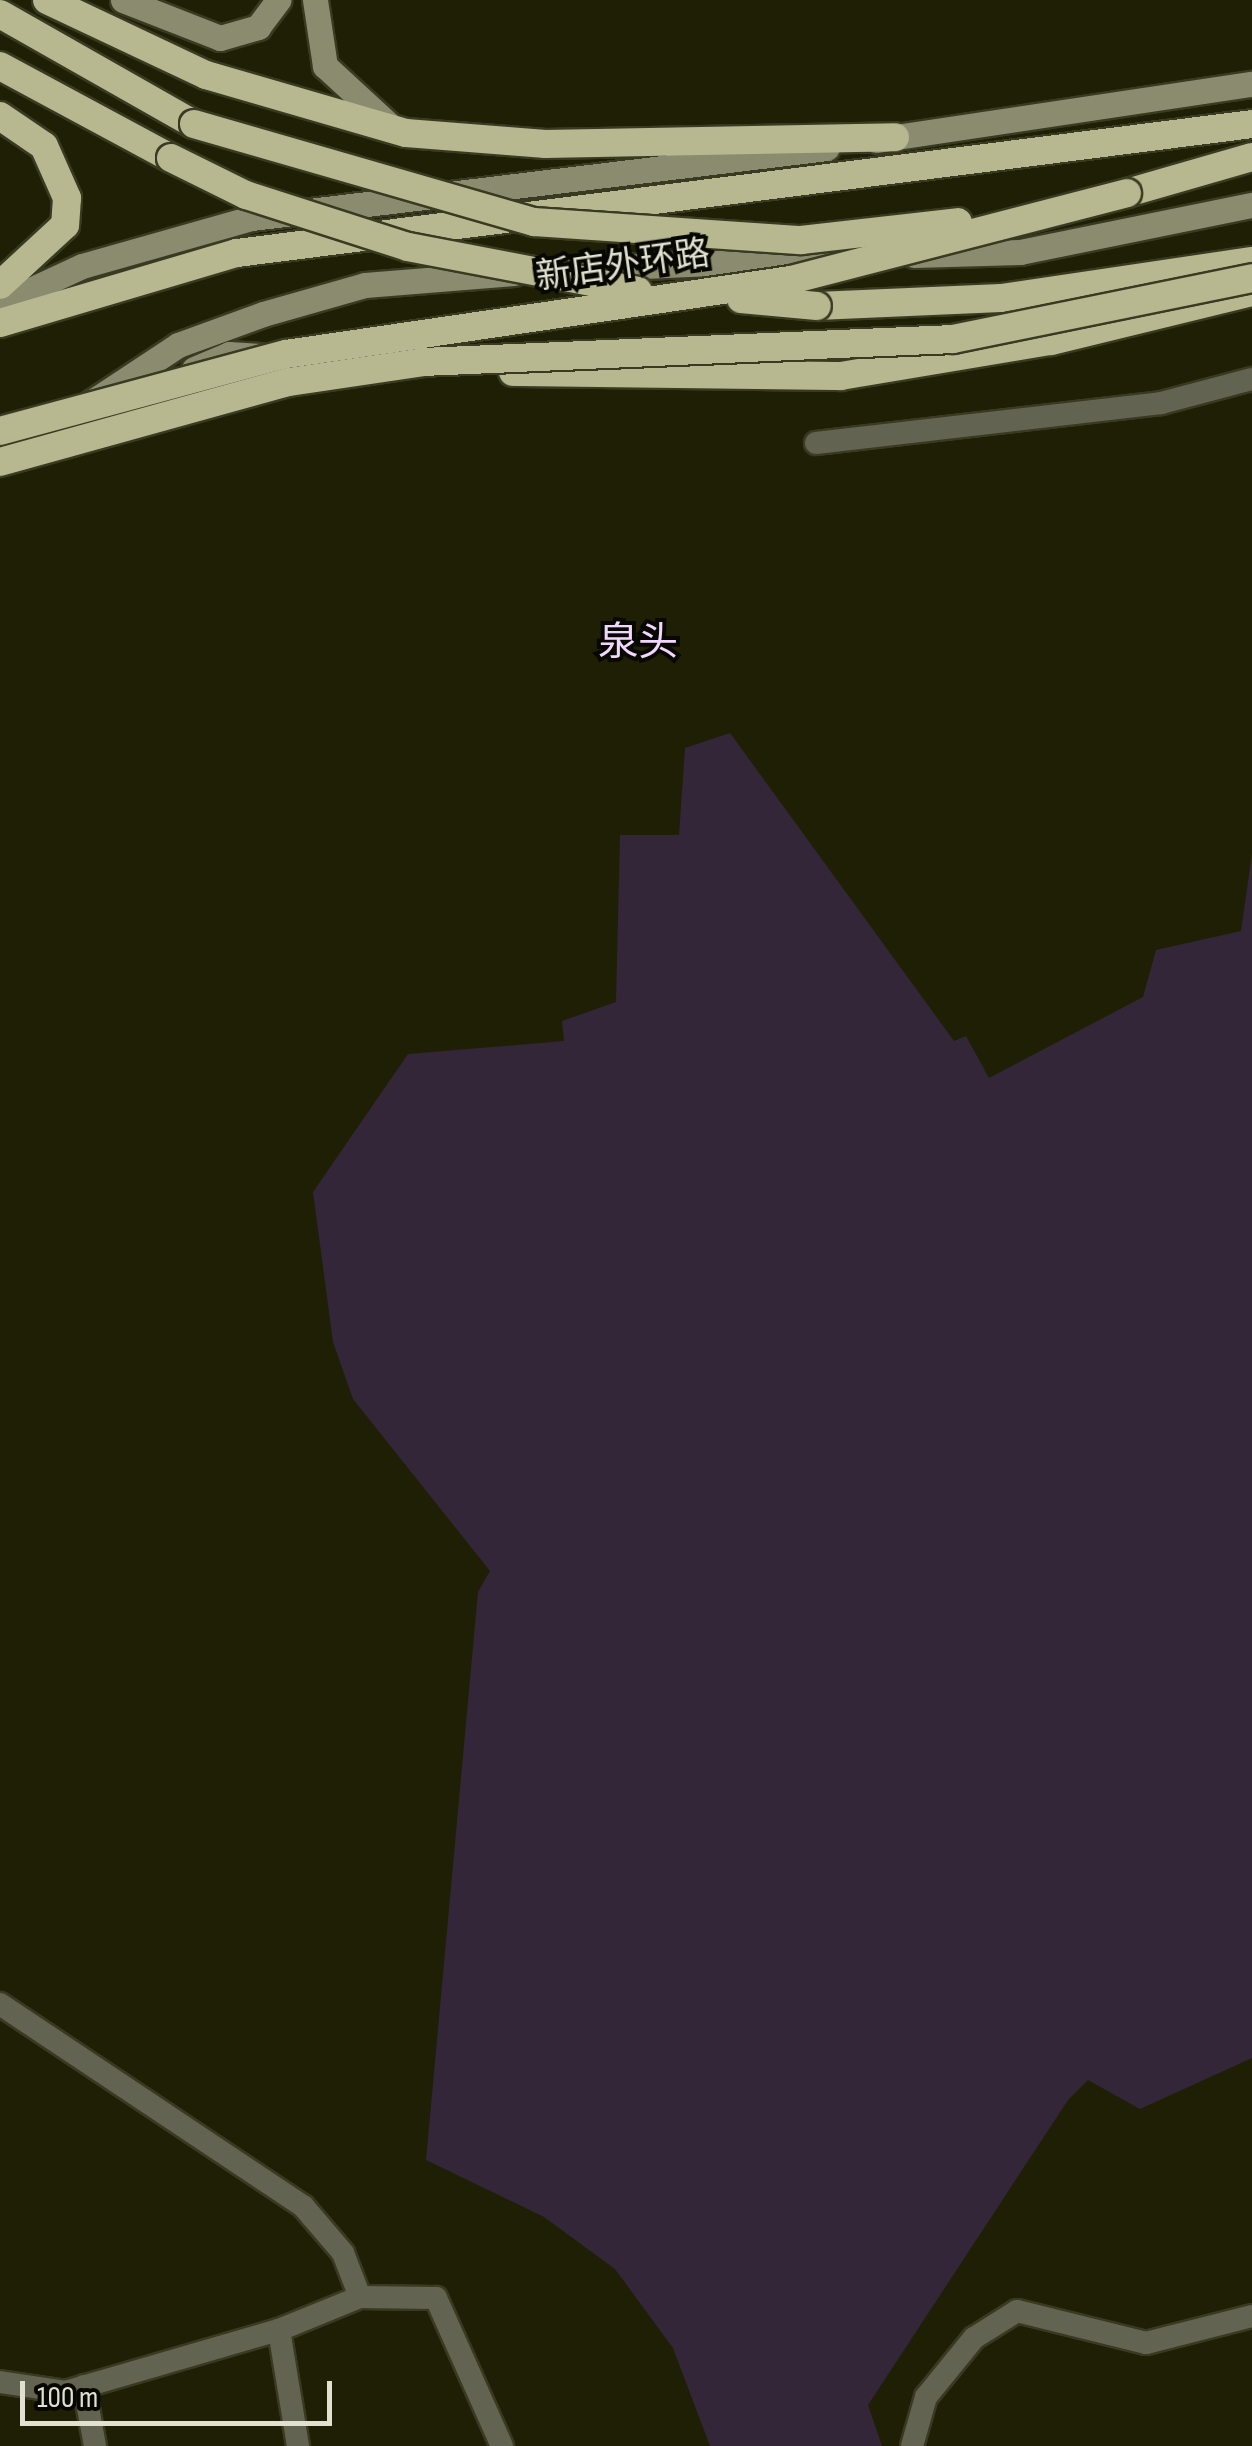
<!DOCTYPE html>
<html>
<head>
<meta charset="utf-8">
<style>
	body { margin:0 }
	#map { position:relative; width:1252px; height:2446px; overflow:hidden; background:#1f1f06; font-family:"Sofia Sans Condensed","Noto Sans SC",sans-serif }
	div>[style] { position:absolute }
	.green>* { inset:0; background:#332638 }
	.roads { filter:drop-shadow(2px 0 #3a3a22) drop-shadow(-2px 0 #3a3a22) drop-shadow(0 2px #3a3a22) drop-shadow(0 -2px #3a3a22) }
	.minor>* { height:22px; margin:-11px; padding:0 11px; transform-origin:11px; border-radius:11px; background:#636352 }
	.secondary>* { height:25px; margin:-12.5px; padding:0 12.5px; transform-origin:12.5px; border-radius:12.5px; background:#8a8b6f }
	.trunk>* { height:28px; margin:-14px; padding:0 14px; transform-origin:14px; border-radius:14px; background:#b7b890 }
	.bridges { filter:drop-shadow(2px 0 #3a3a22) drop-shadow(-2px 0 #3a3a22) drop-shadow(0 2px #3a3a22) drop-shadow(0 -2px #3a3a22) }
	.trunk-bridge>* { height:28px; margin:-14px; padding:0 14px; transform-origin:14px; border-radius:14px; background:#b7b890 }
	span { translate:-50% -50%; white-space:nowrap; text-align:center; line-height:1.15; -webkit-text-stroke:8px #080802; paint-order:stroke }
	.street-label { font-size:35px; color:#e0e1d1 }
	.quarter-label { font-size:40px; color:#f1d6fd }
	.scale { position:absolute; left:20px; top:2381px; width:312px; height:45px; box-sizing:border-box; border:5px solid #e0e1d1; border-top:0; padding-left:12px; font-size:30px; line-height:35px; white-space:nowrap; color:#e0e1d1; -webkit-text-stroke:8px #080802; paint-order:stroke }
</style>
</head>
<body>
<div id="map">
	<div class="green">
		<i style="clip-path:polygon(730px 733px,954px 1041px,966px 1036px,989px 1078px,1143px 997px,1156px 950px,1241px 931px,1252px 854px,1252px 2058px,1140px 2109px,1088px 2080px,1068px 2100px,868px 2405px,882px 2446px,710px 2446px,673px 2348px,615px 2269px,544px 2217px,426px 2160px,478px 1592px,490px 1571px,353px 1399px,333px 1342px,313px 1192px,408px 1054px,564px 1041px,562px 1021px,616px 1002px,620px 835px,679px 835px,685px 748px)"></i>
	</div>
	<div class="roads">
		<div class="minor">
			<i style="left:816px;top:443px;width:347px;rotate:-6.6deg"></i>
			<i style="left:1161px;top:403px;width:94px;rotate:-14.8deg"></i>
			<i style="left:0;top:2004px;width:364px;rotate:33.7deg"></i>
			<i style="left:303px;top:2206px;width:62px;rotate:49.6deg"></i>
			<i style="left:343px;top:2253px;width:47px;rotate:68.9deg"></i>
			<i style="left:279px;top:2330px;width:118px;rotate:80.7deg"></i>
			<i style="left:0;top:2382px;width:66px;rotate:8.7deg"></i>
			<i style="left:65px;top:2392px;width:223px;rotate:-16.2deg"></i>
			<i style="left:279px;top:2330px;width:87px;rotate:-22.2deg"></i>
			<i style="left:360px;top:2297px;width:76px;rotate:0.8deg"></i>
			<i style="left:436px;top:2298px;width:162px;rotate:66deg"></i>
			<i style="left:84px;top:2386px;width:61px;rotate:79.6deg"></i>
			<i style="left:912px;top:2446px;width:51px;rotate:-74.1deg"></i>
			<i style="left:926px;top:2397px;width:76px;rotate:-50.9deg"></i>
			<i style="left:974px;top:2338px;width:51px;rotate:-32.1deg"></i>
			<i style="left:1017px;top:2311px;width:133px;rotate:13.9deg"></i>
			<i style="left:1146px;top:2343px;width:109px;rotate:-14.3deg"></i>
		</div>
		<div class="secondary">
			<i style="left:123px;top:0;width:104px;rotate:21.4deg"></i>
			<i style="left:220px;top:38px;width:40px;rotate:-16deg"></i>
			<i style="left:258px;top:27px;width:34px;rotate:-53deg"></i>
			<i style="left:315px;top:0;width:67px;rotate:81.4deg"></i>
			<i style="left:325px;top:66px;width:86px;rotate:42.6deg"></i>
			<i style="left:876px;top:140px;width:380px;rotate:-8.5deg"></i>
			<i style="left:914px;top:255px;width:106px;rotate:-1.6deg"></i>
			<i style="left:1020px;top:252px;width:237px;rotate:-11.5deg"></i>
			<i style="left:554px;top:270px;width:300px;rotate:-2.5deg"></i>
			<i style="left:0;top:304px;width:90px;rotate:-24.9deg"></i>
			<i style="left:82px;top:266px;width:177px;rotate:-15.8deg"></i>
			<i style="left:252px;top:218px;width:579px;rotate:-6.94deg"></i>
			<i style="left:194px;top:369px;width:38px;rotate:-23deg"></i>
			<i style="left:229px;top:354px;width:142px;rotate:3.6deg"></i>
			<i style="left:92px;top:402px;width:103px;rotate:-33.5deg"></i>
			<i style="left:178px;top:345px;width:90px;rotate:-20deg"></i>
			<i style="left:263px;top:314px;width:106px;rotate:-15.9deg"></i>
			<i style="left:365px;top:285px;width:149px;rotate:-4.6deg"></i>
		</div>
		<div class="trunk">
			<i style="left:47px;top:0;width:176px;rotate:25.3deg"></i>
			<i style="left:206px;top:75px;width:208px;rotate:16.2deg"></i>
			<i style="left:406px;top:133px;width:140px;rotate:4.5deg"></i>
			<i style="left:546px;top:144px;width:349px;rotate:-1.1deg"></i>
			<i style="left:0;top:14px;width:223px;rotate:29.6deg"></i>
			<i style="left:0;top:66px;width:194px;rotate:28.3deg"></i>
			<i style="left:0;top:116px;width:53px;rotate:34.3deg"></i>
			<i style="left:44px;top:146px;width:57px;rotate:66.1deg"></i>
			<i style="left:67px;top:198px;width:27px;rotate:94deg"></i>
			<i style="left:65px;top:225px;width:88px;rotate:137.3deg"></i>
			<i style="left:1127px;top:193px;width:130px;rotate:-16.1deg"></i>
			<i style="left:817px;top:306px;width:184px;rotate:-2.5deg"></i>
			<i style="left:1001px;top:298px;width:254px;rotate:-8.4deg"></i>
			<i style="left:0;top:323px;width:247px;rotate:-16.5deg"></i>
			<i style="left:237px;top:253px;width:1023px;rotate:-7.24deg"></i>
			<i style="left:513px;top:372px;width:328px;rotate:0.7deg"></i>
			<i style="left:841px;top:376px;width:213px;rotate:-9.5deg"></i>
			<i style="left:1051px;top:341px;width:207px;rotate:-13.7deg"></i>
		</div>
	</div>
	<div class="bridges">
		<div class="trunk-bridge">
			<i style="left:194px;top:124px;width:354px;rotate:16.1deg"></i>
			<i style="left:534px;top:222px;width:268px;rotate:3.9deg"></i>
			<i style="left:801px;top:240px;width:158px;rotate:-6.5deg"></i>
			<i style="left:171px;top:158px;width:84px;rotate:26.3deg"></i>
			<i style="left:246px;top:195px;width:170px;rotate:17.8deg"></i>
			<i style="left:408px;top:247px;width:234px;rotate:10.8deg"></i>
			<i style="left:741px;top:299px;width:76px;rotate:5.3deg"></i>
			<i style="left:0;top:431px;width:296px;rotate:-15.1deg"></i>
			<i style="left:286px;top:354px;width:510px;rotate:-8.34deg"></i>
			<i style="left:791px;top:280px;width:347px;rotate:-14.5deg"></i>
			<i style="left:0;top:462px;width:299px;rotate:-15.5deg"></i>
			<i style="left:288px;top:382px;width:136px;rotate:-8.4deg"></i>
			<i style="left:423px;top:362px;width:530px;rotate:-2.48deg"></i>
			<i style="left:953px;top:339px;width:305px;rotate:-11.5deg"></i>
		</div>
	</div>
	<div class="street-label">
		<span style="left:623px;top:266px;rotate:-8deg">新店外环路</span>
	</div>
	<div class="quarter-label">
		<span style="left:638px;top:643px">泉头</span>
	</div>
	<div class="scale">100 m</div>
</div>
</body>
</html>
